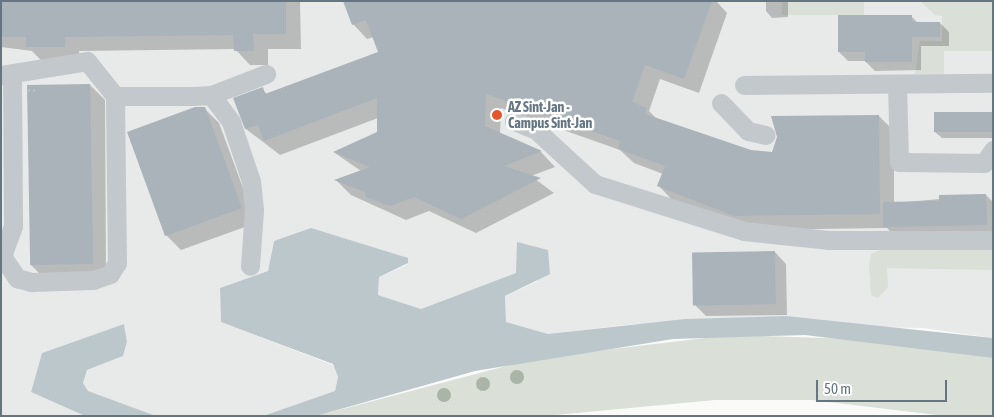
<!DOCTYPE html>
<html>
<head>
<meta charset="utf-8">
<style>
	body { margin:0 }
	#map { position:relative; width:994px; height:417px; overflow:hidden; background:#fafaf8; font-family:"Asap Condensed",sans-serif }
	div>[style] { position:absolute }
	.built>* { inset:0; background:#e8e9e9 }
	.green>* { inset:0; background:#dadfd7; transform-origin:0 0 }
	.water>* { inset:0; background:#bbc7cb }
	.shadow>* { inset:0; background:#0003 }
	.building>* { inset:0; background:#aab3b9; transform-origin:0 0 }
	.path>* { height:3px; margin-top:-1.5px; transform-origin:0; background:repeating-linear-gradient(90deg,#bbbfc2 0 2.5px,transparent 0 5px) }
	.minor>* { height:19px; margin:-9.5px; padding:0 9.5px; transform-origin:9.5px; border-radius:9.5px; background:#c3c8cc }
	.trees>* { width:14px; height:14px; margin:-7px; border-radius:50%; background:#aab4a7 }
	.dots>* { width:14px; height:14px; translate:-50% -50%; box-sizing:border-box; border:2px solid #fff; border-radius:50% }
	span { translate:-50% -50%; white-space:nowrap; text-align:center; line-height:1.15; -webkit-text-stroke:5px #fff; paint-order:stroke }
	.poi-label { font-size:14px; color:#657683; font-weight:700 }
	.left { translate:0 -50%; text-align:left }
	.frame { position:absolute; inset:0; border:2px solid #657683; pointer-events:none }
	.scale { position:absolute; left:816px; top:380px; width:131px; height:22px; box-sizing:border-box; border:2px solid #657683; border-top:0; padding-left:6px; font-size:15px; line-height:18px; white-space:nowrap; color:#657683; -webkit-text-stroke:4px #fff; paint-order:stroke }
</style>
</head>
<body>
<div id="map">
	<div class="built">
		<i style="clip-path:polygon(1px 1px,993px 1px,993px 338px,923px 328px,634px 324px,548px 334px,506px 322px,505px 296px,538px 281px,516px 273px,421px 309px,378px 295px,379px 277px,408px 264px,274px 241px,268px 271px,220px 288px,221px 322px,333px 365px,338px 377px,335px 391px,263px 416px,156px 416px,87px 391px,83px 383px,87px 370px,123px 356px,127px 342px,124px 324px,42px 353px,31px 392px,85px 416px,1px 416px)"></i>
	</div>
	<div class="green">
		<i style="left:782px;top:1px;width:82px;height:14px"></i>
		<i style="clip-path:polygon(920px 1px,993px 1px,993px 51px,944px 51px,944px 74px,915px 74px,920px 41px,942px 41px,942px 16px,935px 15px)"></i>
		<i style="clip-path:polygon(886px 247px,993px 247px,993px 270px,887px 268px,888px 287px,878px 298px,871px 295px,869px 266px,871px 254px)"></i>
		<i style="clip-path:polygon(730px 335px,854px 339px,993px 358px,993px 416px,945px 416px,812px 400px,715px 400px,545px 416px,316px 416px,537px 358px)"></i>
	</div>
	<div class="water">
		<i style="clip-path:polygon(311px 228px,408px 258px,408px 263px,379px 277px,378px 295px,421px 309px,516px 273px,517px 242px,548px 250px,550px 274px,505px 296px,506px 322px,548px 334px,685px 319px,786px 316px,993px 338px,993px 358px,805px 335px,673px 339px,475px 371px,316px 416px,263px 416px,335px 391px,338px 377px,333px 364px,221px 322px,220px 288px,268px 271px,274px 241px)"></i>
		<i style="clip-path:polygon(124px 324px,127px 342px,123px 356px,87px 370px,83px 383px,88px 391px,156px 416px,85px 416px,31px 392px,42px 353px)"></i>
	</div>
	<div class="shadow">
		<i style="clip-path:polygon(1px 1px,300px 1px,301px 49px,268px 49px,268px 65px,250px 65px,235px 49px,79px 51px,80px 61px,42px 61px,32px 51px,1px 47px)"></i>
		<i style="clip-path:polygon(344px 1px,716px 1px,727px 13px,699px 93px,660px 79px,649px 111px,658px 120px,751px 152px,773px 154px,879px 116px,894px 131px,894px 203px,986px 195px,993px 202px,993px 240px,899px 241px,887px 228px,750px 230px,673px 201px,659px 186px,663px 174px,634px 163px,620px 150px,501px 108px,500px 134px,541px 152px,555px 167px,531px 176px,554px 193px,476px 233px,429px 211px,406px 220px,351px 195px,337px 181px,361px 171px,335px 153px,378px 133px,378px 118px,280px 155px,246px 129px,235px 99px,262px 89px,268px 95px,380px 53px,374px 37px,367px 39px,353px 24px)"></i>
		<i style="clip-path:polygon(766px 1px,788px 1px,788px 17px,772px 18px,766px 11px)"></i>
		<i style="clip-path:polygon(911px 16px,918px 23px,940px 23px,949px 32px,949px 46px,921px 46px,921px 70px,875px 71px,865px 61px,848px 61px,839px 52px)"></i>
		<i style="clip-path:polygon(90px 85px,105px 100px,106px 278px,45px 279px,30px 264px)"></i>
		<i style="clip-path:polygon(204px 108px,219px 123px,256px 223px,181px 250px,166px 235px)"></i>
		<i style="clip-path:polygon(993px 114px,993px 138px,942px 138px,935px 132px)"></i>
		<i style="clip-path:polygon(775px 252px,786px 264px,787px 315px,706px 316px,694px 304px)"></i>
	</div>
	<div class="building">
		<i style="clip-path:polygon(1px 1px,286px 1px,286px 34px,253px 34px,254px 51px,234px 51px,233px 35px,65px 37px,65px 47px,26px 47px,26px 37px,1px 37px)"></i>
		<i style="clip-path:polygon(343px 1px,712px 1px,684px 79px,645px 65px,632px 102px,647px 108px,645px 114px,751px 150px,772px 152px,777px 137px,771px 116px,879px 115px,880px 214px,734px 216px,657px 186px,665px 166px,618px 149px,620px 141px,486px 94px,485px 126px,542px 151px,504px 166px,541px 178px,461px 219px,414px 197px,390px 206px,366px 197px,365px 192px,334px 180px,370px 167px,333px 152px,377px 132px,377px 98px,264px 141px,258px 125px,245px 129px,233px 98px,263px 87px,265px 94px,378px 52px,366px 20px,352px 25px)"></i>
		<i style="clip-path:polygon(838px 15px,912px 15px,912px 22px,940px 22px,940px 37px,912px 37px,912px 62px,865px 62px,865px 52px,838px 52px)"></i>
		<i style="left:90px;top:84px;width:180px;height:63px;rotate:89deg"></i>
		<i style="clip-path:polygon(195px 107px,205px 107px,242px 208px,165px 236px,127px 132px)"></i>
		<i style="left:993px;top:112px;width:20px;height:59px;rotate:90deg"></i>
		<i style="clip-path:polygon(986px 194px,987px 225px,883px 227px,883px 202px,939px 201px,939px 195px)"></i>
		<i style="left:775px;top:251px;width:53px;height:83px;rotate:89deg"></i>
	</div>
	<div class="path">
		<i style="left:28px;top:90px;width:10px"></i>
	</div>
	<div class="minor">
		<i style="left:1px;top:75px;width:87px;rotate:-9.2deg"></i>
		<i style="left:87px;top:61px;width:45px;rotate:51.3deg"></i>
		<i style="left:115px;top:96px;width:78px"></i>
		<i style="left:193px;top:96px;width:18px;rotate:-3deg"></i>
		<i style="left:211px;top:95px;width:59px;rotate:-20.9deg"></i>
		<i style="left:12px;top:75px;width:151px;rotate:89.6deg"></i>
		<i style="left:13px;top:226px;width:32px;rotate:110deg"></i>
		<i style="left:2px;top:256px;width:27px;rotate:56deg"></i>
		<i style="left:17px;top:278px;width:15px;rotate:16deg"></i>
		<i style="left:31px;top:282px;width:62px;rotate:-1.8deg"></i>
		<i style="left:93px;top:280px;width:18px;rotate:-19deg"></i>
		<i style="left:110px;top:274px;width:13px;rotate:-58deg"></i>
		<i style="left:117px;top:263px;width:167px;rotate:-90.7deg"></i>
		<i style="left:897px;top:84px;width:78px;rotate:88.5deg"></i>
		<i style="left:899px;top:162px;width:85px;rotate:0.7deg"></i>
		<i style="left:984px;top:163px;width:16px;rotate:-55deg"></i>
		<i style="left:744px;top:85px;width:249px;rotate:-0.5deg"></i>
		<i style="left:211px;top:95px;width:34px;rotate:53deg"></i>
		<i style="left:231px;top:122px;width:62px;rotate:71.3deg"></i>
		<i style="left:251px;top:181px;width:29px;rotate:84deg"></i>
		<i style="left:254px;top:210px;width:56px;rotate:94.1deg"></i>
		<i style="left:721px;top:103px;width:39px;rotate:46deg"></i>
		<i style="left:748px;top:131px;width:18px;rotate:13deg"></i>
		<i style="left:514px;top:121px;width:24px;rotate:22deg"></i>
		<i style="left:536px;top:130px;width:80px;rotate:42.5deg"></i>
		<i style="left:595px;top:184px;width:156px;rotate:17.5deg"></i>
		<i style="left:744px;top:231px;width:84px;rotate:6.1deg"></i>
		<i style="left:828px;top:240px;width:165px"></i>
	</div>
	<div class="trees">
		<i style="left:517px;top:377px"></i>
		<i style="left:483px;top:384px"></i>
		<i style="left:444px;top:395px"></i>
	</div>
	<div class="dots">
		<i style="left:497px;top:115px;background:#e4572e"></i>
	</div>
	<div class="poi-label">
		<span class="left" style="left:508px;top:115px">AZ Sint-Jan -<br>Campus Sint-Jan</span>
	</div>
	<div class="frame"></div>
	<div class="scale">50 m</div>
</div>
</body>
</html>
